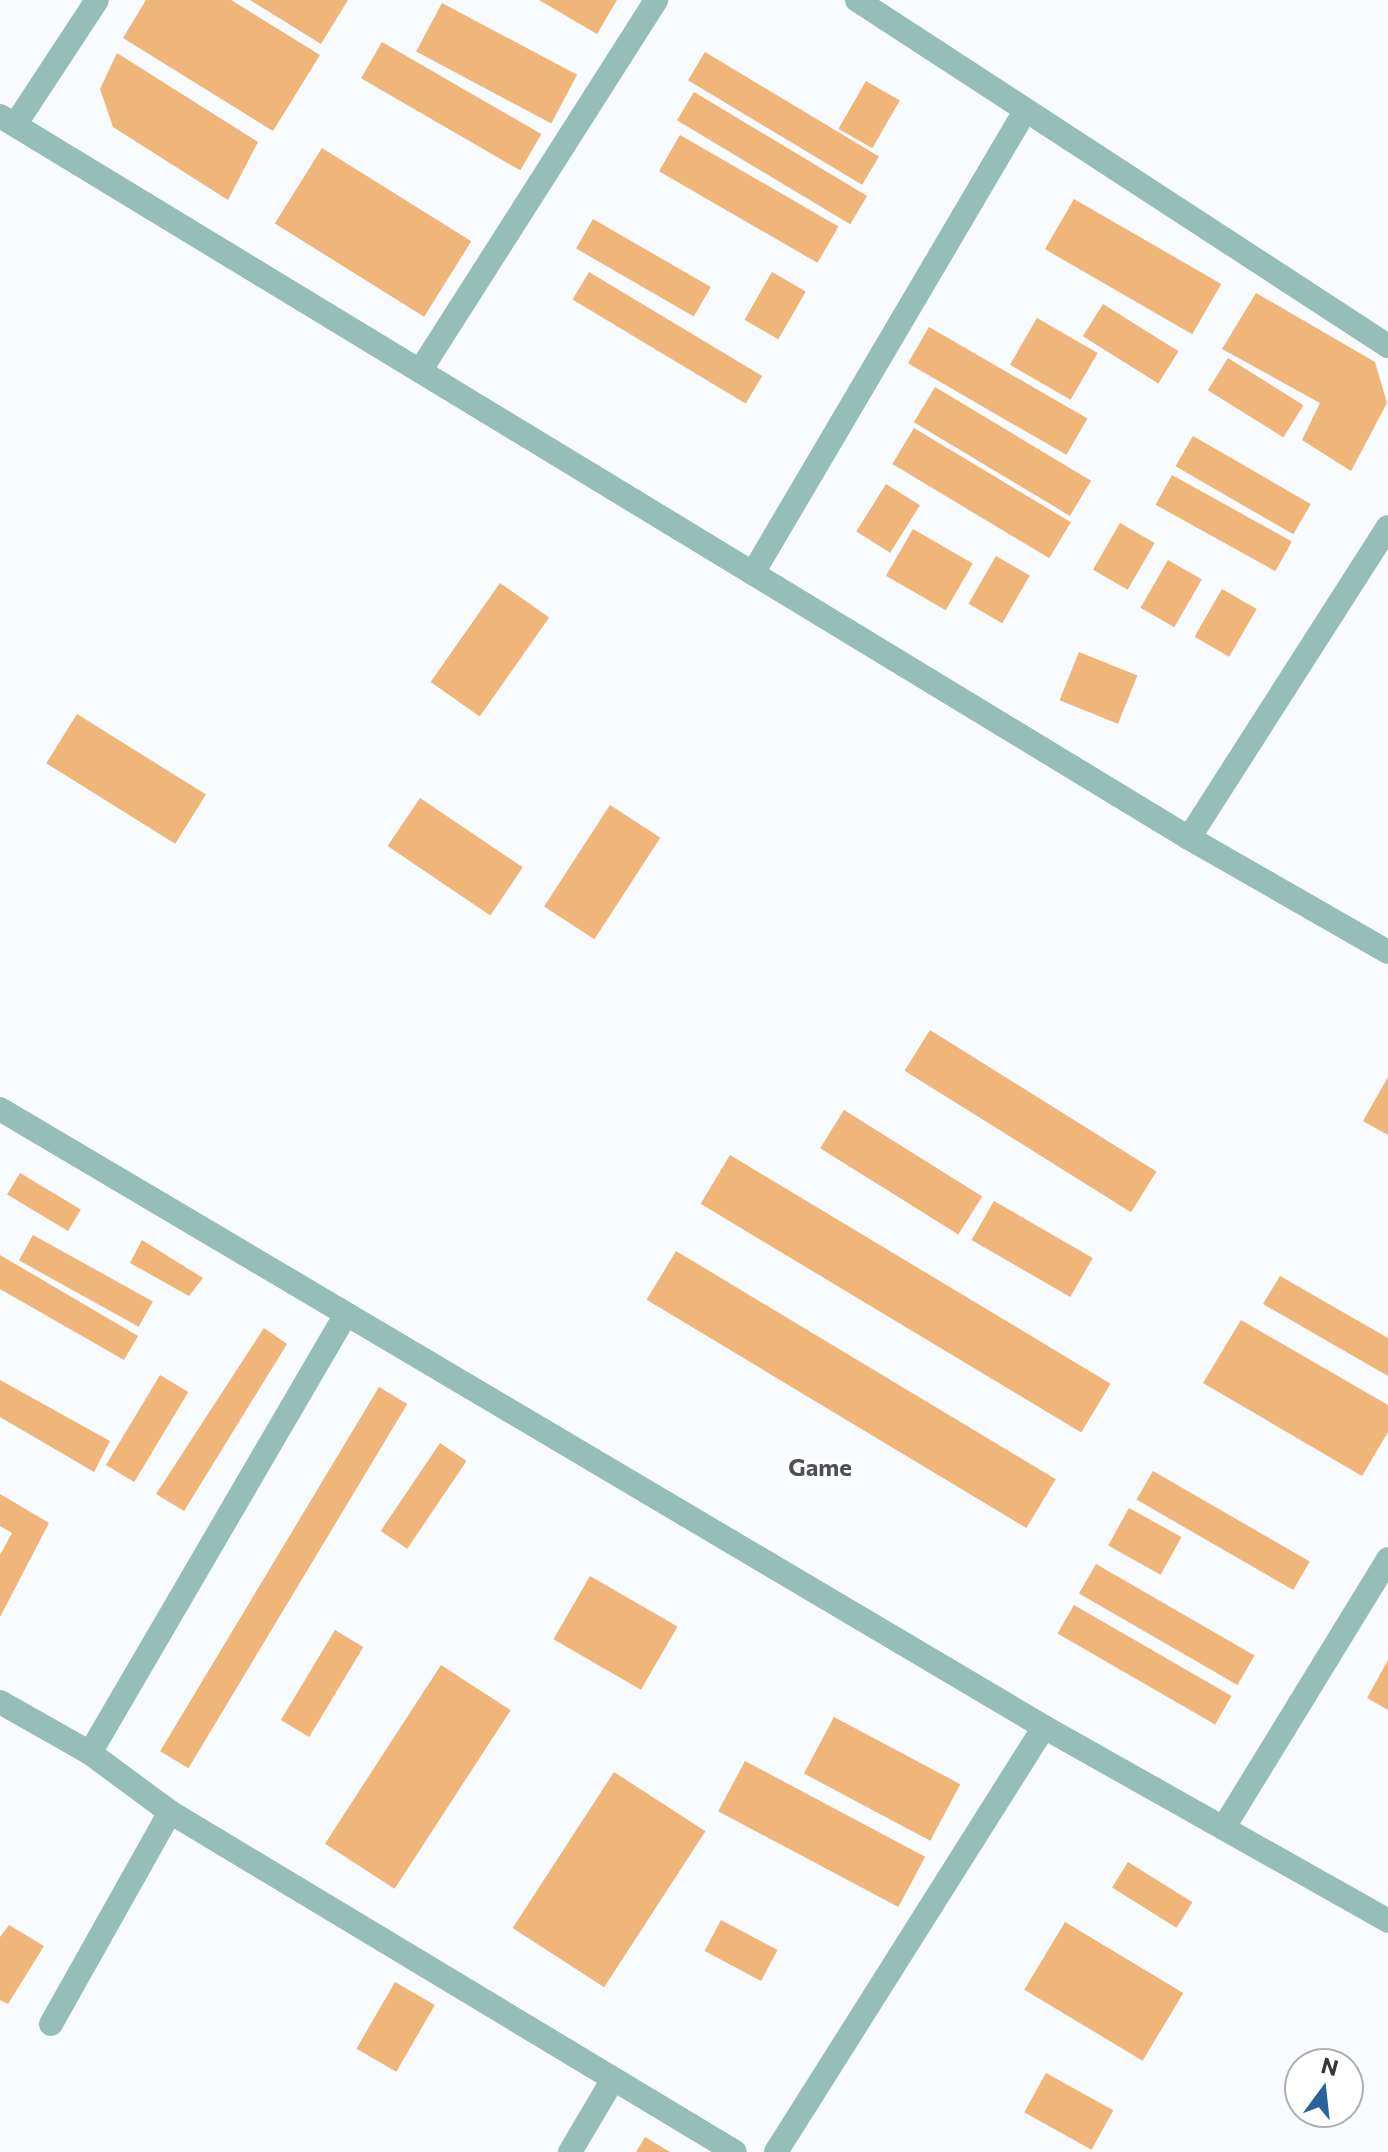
<!DOCTYPE html>
<html>
<head>
<meta charset="utf-8">
<style>
	body { margin:0 }
	#map { position:relative; width:1388px; height:2152px; overflow:hidden; background:#f8fbff; font-family:Commissioner,sans-serif }
	div>[style] { position:absolute }
	.building>* { inset:0; background:#f0b578; transform-origin:0 0 }
	.minor>* { height:24px; margin:-12px; padding:0 12px; transform-origin:12px; border-radius:12px; background:#94beb6 }
	span { translate:-50% -50%; white-space:nowrap; text-align:center; line-height:1.15; -webkit-text-stroke:8px #fff; paint-order:stroke }
	.quarter-label { font-size:24px; color:#4e5056; font-weight:700 }
	.north { position:absolute; left:1284px; top:2048px; width:80px; height:80px; box-sizing:border-box; background:#fff; border:2px solid #afafb0; border-radius:50%; rotate:15deg; font-size:22px; font-weight:700; line-height:32px; text-align:center; color:#36373a }
	.north::after { content:''; display:block; margin:auto; width:28px; height:36px; background:#29639b; clip-path:polygon(50% 0,100% 100%,50% 72%,0 100%) }
</style>
</head>
<body>
<div id="map">
	<div class="building">
		<i style="clip-path:polygon(146px 0,231px 0,320px 55px,273px 131px,123px 38px)"></i>
		<i style="clip-path:polygon(250px 0,348px 0,321px 44px)"></i>
		<i style="clip-path:polygon(539px 0,617px 0,597px 34px)"></i>
		<i style="left:442px;top:3px;width:153px;height:55px;rotate:28deg"></i>
		<i style="left:382px;top:42px;width:184px;height:42px;rotate:30deg"></i>
		<i style="left:705px;top:52px;width:203px;height:33px;rotate:31deg"></i>
		<i style="clip-path:polygon(117px 53px,258px 142px,228px 200px,113px 127px,100px 89px)"></i>
		<i style="left:866px;top:81px;width:39px;height:55px;rotate:30deg"></i>
		<i style="left:694px;top:92px;width:202px;height:33px;rotate:31deg"></i>
		<i style="left:680px;top:135px;width:183px;height:42px;rotate:30deg"></i>
		<i style="left:322px;top:148px;width:176px;height:89px;rotate:32deg"></i>
		<i style="left:1074px;top:199px;width:170px;height:58px;rotate:30deg"></i>
		<i style="left:593px;top:219px;width:136px;height:34px;rotate:30deg"></i>
		<i style="left:589px;top:272px;width:202px;height:32px;rotate:31deg"></i>
		<i style="left:772px;top:272px;width:39px;height:55px;rotate:30deg"></i>
		<i style="clip-path:polygon(1256px 293px,1375px 362px,1387px 403px,1351px 471px,1302px 440px,1320px 403px,1222px 349px)"></i>
		<i style="left:1103px;top:304px;width:89px;height:38px;rotate:32deg"></i>
		<i style="left:1037px;top:318px;width:70px;height:54px;rotate:30deg"></i>
		<i style="left:929px;top:327px;width:183px;height:42px;rotate:30deg"></i>
		<i style="left:1228px;top:358px;width:89px;height:38px;rotate:32deg"></i>
		<i style="left:935px;top:387px;width:182px;height:41px;rotate:31deg"></i>
		<i style="left:914px;top:428px;width:183px;height:42px;rotate:31deg"></i>
		<i style="left:1193px;top:436px;width:136px;height:35px;rotate:30deg"></i>
		<i style="left:1172px;top:475px;width:137px;height:34px;rotate:29deg"></i>
		<i style="left:886px;top:484px;width:40px;height:56px;rotate:32deg"></i>
		<i style="left:1120px;top:523px;width:40px;height:54px;rotate:30deg"></i>
		<i style="left:913px;top:529px;width:69px;height:54px;rotate:30deg"></i>
		<i style="left:996px;top:556px;width:39px;height:55px;rotate:30deg"></i>
		<i style="left:1168px;top:560px;width:39px;height:55px;rotate:30deg"></i>
		<i style="left:500px;top:583px;width:60px;height:121px;rotate:35deg"></i>
		<i style="left:1222px;top:589px;width:40px;height:55px;rotate:30deg"></i>
		<i style="left:1079px;top:652px;width:63px;height:52px;rotate:22deg"></i>
		<i style="left:77px;top:714px;width:152px;height:58px;rotate:32deg"></i>
		<i style="left:420px;top:798px;width:124px;height:58px;rotate:34deg"></i>
		<i style="left:610px;top:805px;width:60px;height:121px;rotate:33deg"></i>
		<i style="left:930px;top:1030px;width:267px;height:48px;rotate:32deg"></i>
		<i style="clip-path:polygon(1388px 1077px,1388px 1135px,1363px 1121px)"></i>
		<i style="left:844px;top:1110px;width:163px;height:45px;rotate:32deg"></i>
		<i style="left:730px;top:1155px;width:444px;height:57px;rotate:31deg"></i>
		<i style="left:20px;top:1173px;width:71px;height:25px;rotate:31deg"></i>
		<i style="left:994px;top:1201px;width:114px;height:45px;rotate:30deg"></i>
		<i style="left:33px;top:1235px;width:137px;height:29px;rotate:29deg"></i>
		<i style="clip-path:polygon(142px 1240px,203px 1278px,189px 1296px,130px 1263px)"></i>
		<i style="left:676px;top:1251px;width:443px;height:57px;rotate:31deg"></i>
		<i style="clip-path:polygon(0 1255px,138px 1336px,124px 1360px,0 1289px)"></i>
		<i style="clip-path:polygon(1280px 1276px,1388px 1338px,1388px 1376px,1263px 1304px)"></i>
		<i style="clip-path:polygon(1241px 1320px,1388px 1405px,1388px 1432px,1362px 1476px,1203px 1383px)"></i>
		<i style="clip-path:polygon(264px 1328px,287px 1344px,184px 1511px,156px 1494px)"></i>
		<i style="left:160px;top:1375px;width:33px;height:105px;rotate:31deg"></i>
		<i style="clip-path:polygon(0 1380px,110px 1441px,94px 1472px,0 1417px)"></i>
		<i style="left:379px;top:1387px;width:33px;height:425px;rotate:31deg"></i>
		<i style="left:440px;top:1443px;width:32px;height:106px;rotate:34deg"></i>
		<i style="left:1153px;top:1471px;width:181px;height:33px;rotate:30deg"></i>
		<i style="clip-path:polygon(0 1494px,49px 1523px,0 1617px,0 1555px,12px 1533px,0 1526px)"></i>
		<i style="left:1129px;top:1508px;width:60px;height:43px;rotate:29deg"></i>
		<i style="left:1096px;top:1564px;width:183px;height:34px;rotate:30deg"></i>
		<i style="left:590px;top:1576px;width:101px;height:73px;rotate:30deg"></i>
		<i style="left:1074px;top:1605px;width:182px;height:33px;rotate:30deg"></i>
		<i style="left:335px;top:1630px;width:33px;height:105px;rotate:31deg"></i>
		<i style="clip-path:polygon(1388px 1660px,1388px 1710px,1367px 1698px)"></i>
		<i style="left:441px;top:1665px;width:83px;height:213px;rotate:33deg"></i>
		<i style="left:834px;top:1717px;width:143px;height:64px;rotate:28deg"></i>
		<i style="left:745px;top:1761px;width:204px;height:57px;rotate:28deg"></i>
		<i style="left:614px;top:1772px;width:109px;height:186px;rotate:33deg"></i>
		<i style="left:1128px;top:1862px;width:76px;height:30px;rotate:32deg"></i>
		<i style="left:721px;top:1920px;width:64px;height:35px;rotate:28deg"></i>
		<i style="left:1065px;top:1922px;width:138px;height:79px;rotate:31deg"></i>
		<i style="clip-path:polygon(9px 1925px,44px 1946px,8px 2004px,0 2000px,0 1937px)"></i>
		<i style="left:395px;top:1982px;width:46px;height:77px;rotate:30deg"></i>
		<i style="left:1046px;top:2073px;width:77px;height:45px;rotate:29deg"></i>
		<i style="clip-path:polygon(645px 2137px,670px 2152px,636px 2152px)"></i>
	</div>
	<div class="minor">
		<i style="left:857px;top:0;width:634px;rotate:33.09deg"></i>
		<i style="left:0;top:116px;width:1391px;rotate:31.27deg"></i>
		<i style="left:1189px;top:838px;width:369px;rotate:-57.4deg"></i>
		<i style="left:15px;top:125px;width:149px;rotate:-56.7deg"></i>
		<i style="left:420px;top:371px;width:440px;rotate:-57.5deg"></i>
		<i style="left:753px;top:573px;width:536px;rotate:-59.51deg"></i>
		<i style="left:1189px;top:838px;width:229px;rotate:29.8deg"></i>
		<i style="left:0;top:1109px;width:1213px;rotate:30.62deg"></i>
		<i style="left:1044px;top:1727px;width:395px;rotate:29.4deg"></i>
		<i style="left:0;top:1702px;width:103px;rotate:29.5deg"></i>
		<i style="left:90px;top:1753px;width:99px;rotate:36.4deg"></i>
		<i style="left:170px;top:1812px;width:659px;rotate:31.04deg"></i>
		<i style="left:90px;top:1753px;width:508px;rotate:-59.75deg"></i>
		<i style="left:1224px;top:1827px;width:314px;rotate:-58.5deg"></i>
		<i style="left:51px;top:2024px;width:243px;rotate:-60.7deg"></i>
		<i style="left:570px;top:2152px;width:82px;rotate:-59.4deg"></i>
		<i style="left:776px;top:2152px;width:502px;rotate:-57.76deg"></i>
	</div>
	<div class="quarter-label">
		<span style="left:820px;top:1467px">Game</span>
	</div>
	<div class="north">N</div>
</div>
</body>
</html>
